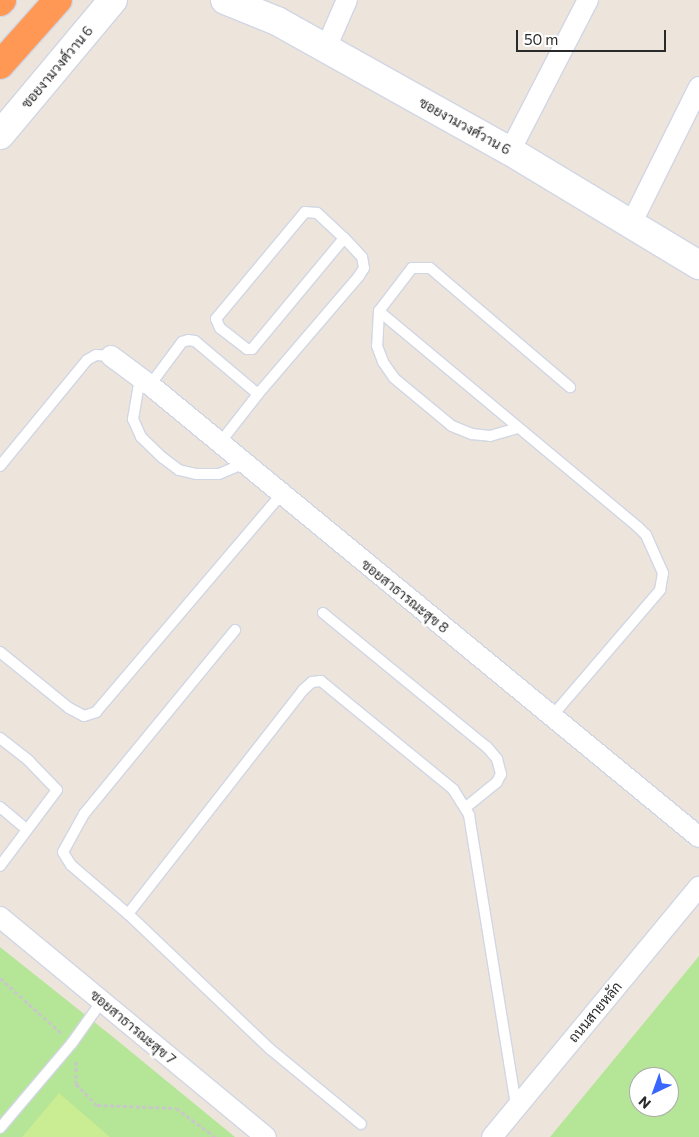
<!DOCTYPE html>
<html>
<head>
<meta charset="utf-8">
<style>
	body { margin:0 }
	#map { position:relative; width:699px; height:1137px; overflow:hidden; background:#ede5dc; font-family:Commissioner,Sarabun,sans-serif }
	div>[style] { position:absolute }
	.green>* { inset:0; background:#b5e597 }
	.pitch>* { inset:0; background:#caec92 }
	.path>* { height:3px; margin-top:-1.5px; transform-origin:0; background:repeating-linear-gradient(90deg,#c8c8c8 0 4px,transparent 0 6.5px) }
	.roads { filter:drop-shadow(1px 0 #d1d6e4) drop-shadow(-1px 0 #d1d6e4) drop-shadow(0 1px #d1d6e4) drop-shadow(0 -1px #d1d6e4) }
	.lane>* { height:10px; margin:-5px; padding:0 5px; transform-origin:5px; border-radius:5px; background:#fff }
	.street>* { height:20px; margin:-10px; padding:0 10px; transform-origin:10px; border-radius:10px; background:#fff }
	.secondary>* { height:28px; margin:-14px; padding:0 14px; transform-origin:14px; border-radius:14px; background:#fff }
	.highway>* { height:28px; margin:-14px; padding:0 14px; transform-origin:14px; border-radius:14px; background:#ff9755 }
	span { translate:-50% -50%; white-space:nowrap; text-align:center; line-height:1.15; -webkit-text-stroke:4.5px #fff; paint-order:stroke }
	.street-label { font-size:14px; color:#2a2a2a }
	.north { position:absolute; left:629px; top:1067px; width:50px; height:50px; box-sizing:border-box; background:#fff; border:1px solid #aaa; border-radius:50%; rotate:222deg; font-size:14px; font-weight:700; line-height:20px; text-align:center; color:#2a2a2a }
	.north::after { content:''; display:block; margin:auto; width:18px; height:22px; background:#3866fe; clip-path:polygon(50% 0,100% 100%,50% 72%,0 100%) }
	.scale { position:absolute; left:516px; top:30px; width:150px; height:22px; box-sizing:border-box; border:2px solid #2a2a2a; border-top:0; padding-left:6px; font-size:15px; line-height:18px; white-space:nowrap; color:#2a2a2a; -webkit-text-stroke:4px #fff; paint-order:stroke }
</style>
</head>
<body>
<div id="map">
	<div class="green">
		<i style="clip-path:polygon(0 947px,113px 1037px,235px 1137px,0 1137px)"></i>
		<i style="clip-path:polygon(evenodd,699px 956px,699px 1137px,550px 1137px,699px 956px,639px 1077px,669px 1077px,669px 1107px,639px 1107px,639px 1077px)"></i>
	</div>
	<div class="pitch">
		<i style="clip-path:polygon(59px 1093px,110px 1137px,22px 1137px)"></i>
	</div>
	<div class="path">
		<i style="left:0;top:978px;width:82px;rotate:42deg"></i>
		<i style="left:76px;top:1061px;width:23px;rotate:90deg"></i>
		<i style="left:76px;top:1084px;width:30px;rotate:45deg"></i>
		<i style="left:97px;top:1105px;width:79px;rotate:2.2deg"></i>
		<i style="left:176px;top:1108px;width:49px;rotate:36.6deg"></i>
	</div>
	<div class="roads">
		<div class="lane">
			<i style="left:379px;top:311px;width:35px;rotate:93deg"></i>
			<i style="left:377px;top:346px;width:17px;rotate:69deg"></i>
			<i style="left:383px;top:362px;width:19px;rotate:55deg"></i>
			<i style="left:394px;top:378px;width:75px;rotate:39.6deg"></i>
			<i style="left:452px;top:426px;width:22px;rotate:22deg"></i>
			<i style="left:472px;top:434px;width:18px;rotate:6deg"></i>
			<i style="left:490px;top:436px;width:29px;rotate:-16deg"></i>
			<i style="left:140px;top:378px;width:42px;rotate:99.7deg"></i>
			<i style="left:133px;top:419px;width:20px;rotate:66deg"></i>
			<i style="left:141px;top:437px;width:30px;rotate:44deg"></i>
			<i style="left:163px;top:458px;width:20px;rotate:37deg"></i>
			<i style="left:179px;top:470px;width:18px;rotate:13deg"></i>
			<i style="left:197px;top:474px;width:22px"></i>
			<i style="left:219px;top:474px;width:26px;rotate:-23deg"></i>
			<i style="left:150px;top:385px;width:54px;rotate:-53.3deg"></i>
			<i style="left:182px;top:342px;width:6px;rotate:-18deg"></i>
			<i style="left:188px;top:340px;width:7px;rotate:8deg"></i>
			<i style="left:195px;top:341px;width:82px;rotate:40.1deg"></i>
			<i style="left:258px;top:394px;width:155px;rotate:-49.4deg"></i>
			<i style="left:359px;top:276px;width:9px;rotate:-58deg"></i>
			<i style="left:364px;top:268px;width:11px;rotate:-100deg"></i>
			<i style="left:362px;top:257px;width:26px;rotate:-133deg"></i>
			<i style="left:344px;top:238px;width:37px;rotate:-137deg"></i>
			<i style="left:317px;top:213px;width:12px;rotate:-175deg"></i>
			<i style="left:305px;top:212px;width:139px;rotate:129.8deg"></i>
			<i style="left:216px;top:319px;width:10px;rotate:66deg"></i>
			<i style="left:220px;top:328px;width:34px;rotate:38deg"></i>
			<i style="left:247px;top:349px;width:5px"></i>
			<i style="left:252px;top:349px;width:144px;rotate:-50.3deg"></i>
			<i style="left:219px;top:444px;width:63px;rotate:-52deg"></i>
			<i style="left:0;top:466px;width:137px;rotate:-50.6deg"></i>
			<i style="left:87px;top:360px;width:10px;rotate:-29deg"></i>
			<i style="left:96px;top:355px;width:15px;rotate:4deg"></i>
			<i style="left:323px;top:613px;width:212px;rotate:39.3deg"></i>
			<i style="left:487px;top:747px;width:16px;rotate:50deg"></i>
			<i style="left:497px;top:759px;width:16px;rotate:75deg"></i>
			<i style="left:501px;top:774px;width:9px;rotate:117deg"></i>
			<i style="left:497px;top:782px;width:41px;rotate:140.9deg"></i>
			<i style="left:0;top:652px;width:89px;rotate:39.1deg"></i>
			<i style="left:69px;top:708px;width:17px;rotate:28deg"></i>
			<i style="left:84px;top:716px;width:13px;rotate:-18deg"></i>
			<i style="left:96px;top:712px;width:285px;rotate:-49.6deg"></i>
			<i style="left:553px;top:715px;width:165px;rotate:-49.4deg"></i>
			<i style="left:660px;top:590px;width:17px;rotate:-80deg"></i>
			<i style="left:663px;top:573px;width:42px;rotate:-114.1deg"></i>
			<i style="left:646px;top:535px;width:11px;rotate:-135deg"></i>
			<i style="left:638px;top:527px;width:337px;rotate:-140.2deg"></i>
			<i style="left:379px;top:311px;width:54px;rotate:-52.5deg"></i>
			<i style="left:412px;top:268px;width:18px"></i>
			<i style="left:430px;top:268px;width:184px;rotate:40.4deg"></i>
			<i style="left:0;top:738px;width:37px;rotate:38deg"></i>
			<i style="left:29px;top:761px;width:40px;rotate:46deg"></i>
			<i style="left:57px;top:790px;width:95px;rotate:126.9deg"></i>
			<i style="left:0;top:807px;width:34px;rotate:40deg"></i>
			<i style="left:128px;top:914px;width:75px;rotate:-139.3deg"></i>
			<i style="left:71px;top:865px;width:15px;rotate:-122deg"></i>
			<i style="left:63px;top:852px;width:43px;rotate:-61.1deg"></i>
			<i style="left:84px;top:814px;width:238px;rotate:-50.6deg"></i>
			<i style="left:361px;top:1124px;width:118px;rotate:-140.5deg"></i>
			<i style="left:270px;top:1049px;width:196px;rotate:-136.4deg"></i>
			<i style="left:128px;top:914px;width:284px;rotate:-52deg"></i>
			<i style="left:303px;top:690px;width:12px;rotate:-42deg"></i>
			<i style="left:312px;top:682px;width:9px;rotate:-6deg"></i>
			<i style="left:321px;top:681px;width:171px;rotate:39.3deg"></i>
			<i style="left:453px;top:789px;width:31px;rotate:58deg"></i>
			<i style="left:469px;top:815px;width:295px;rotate:80.8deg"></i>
			<i style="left:0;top:1128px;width:111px;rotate:-49.7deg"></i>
			<i style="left:72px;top:1043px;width:52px;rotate:-54.5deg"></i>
		</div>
		<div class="street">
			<i style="left:326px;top:48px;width:52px;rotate:-66.4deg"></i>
			<i style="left:510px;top:151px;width:170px;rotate:-62.7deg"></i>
			<i style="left:631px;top:224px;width:153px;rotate:-63.6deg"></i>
			<i style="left:111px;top:356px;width:49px;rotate:36.6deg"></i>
			<i style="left:150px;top:385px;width:711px;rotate:39.47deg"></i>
			<i style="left:0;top:917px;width:345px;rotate:39.6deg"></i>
			<i style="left:492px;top:1137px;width:325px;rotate:-50.4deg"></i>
		</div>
		<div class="secondary">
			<i style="left:225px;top:0;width:56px;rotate:22deg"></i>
			<i style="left:277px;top:21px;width:267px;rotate:29.2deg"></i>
			<i style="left:510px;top:151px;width:221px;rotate:31.1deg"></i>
			<i style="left:0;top:135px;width:176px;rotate:-50.1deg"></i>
		</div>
		<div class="highway">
			<i style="left:0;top:2px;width:3px;rotate:-45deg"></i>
			<i style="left:0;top:65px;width:87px;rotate:-48.3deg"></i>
		</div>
	</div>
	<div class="street-label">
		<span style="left:57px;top:67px;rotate:-50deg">ซอยงามวงศ์วาน 6</span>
		<span style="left:465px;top:126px;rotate:29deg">ซอยงามวงศ์วาน 6</span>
		<span style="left:405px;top:596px;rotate:39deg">ซอยสาธารณะสุข 8</span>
		<span style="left:595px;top:1012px;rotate:-50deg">ถนนสายหลัก</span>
		<span style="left:133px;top:1027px;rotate:40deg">ซอยสาธารณะสุข 7</span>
	</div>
	<div class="north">N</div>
	<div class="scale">50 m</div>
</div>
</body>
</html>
